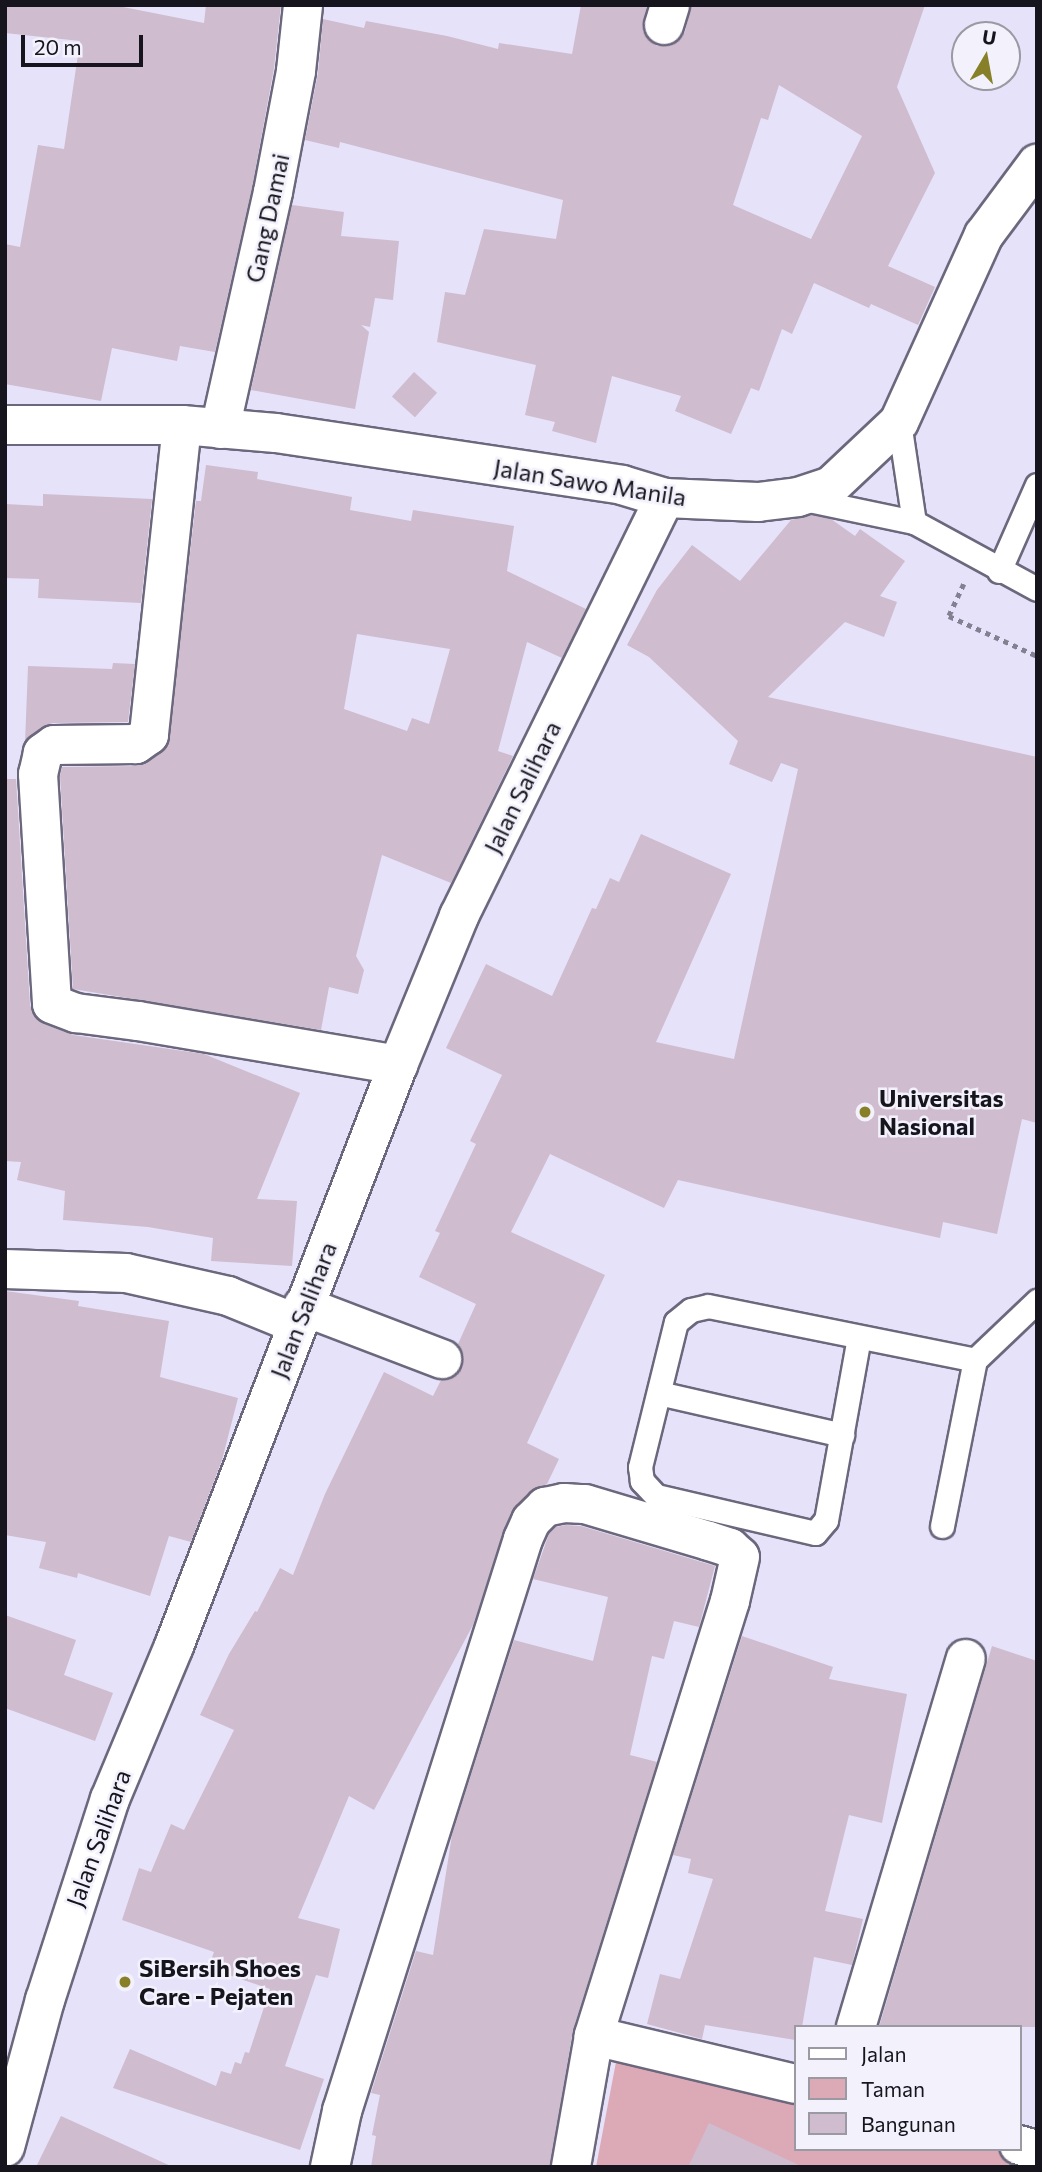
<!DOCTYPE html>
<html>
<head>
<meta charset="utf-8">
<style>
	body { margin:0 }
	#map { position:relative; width:1042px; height:2172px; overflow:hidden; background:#e6e2fa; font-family:Commissioner,sans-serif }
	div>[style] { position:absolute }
	.green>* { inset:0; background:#dca9b7 }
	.building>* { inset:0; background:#cfbcce; transform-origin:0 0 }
	.path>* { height:4.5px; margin-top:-2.25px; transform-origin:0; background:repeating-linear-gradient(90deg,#838191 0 5px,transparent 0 10px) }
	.roads { filter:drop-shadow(2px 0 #6b687d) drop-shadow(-2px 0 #6b687d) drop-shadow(0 2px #6b687d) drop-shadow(0 -2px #6b687d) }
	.lane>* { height:23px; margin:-11.5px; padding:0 11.5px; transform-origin:11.5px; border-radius:11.5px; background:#fff }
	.street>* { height:38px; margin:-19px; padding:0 19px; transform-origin:19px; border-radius:19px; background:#fff }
	.secondary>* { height:38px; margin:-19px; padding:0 19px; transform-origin:19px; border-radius:19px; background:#fff }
	.dots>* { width:19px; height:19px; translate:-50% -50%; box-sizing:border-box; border:4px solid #f3f1fb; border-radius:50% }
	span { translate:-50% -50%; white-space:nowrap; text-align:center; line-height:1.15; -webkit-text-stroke:5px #f3f1fb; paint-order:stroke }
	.street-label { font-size:24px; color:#16151d }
	.poi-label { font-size:24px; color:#16151d; font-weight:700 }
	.left { translate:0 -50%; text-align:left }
	.frame { position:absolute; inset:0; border:7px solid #16151d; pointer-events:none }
	.legend { position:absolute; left:794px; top:2025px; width:228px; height:126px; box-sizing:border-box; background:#f3f1fb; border:2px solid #9b99a2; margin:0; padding:9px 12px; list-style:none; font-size:21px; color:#16151d }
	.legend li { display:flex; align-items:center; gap:14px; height:35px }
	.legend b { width:35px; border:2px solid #9b99a2 }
	.north { position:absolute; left:951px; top:21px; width:70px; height:70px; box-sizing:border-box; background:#f3f1fb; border:2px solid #9b99a2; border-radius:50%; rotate:10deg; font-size:19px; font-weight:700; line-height:28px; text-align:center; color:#16151d }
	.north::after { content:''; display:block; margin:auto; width:24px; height:32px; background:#878028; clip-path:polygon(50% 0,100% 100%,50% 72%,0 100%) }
	.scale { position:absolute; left:21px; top:35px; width:122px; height:32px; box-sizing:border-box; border:4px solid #16151d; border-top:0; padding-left:9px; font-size:21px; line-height:24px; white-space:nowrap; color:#16151d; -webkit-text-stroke:5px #f3f1fb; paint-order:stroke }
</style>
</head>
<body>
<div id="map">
	<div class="green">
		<i style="clip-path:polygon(620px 2041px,795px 2089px,795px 2149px,1018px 2149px,1037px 2167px,596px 2167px)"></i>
	</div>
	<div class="building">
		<i style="clip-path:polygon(5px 5px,113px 5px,204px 23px,206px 5px,281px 5px,274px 68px,252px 188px,215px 352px,180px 346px,177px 361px,112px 348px,101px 401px,5px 384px,5px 244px,20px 247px,38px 145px,64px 149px,80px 41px,5px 33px)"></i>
		<i style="clip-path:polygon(evenodd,581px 5px,647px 5px,643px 31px,649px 40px,657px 46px,668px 46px,678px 41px,685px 32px,691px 5px,925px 5px,897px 87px,935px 173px,888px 266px,935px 287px,918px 325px,871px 304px,869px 308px,814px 283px,792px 334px,782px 329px,759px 391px,751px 388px,731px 434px,675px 411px,681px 396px,612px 376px,596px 443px,552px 431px,555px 422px,525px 415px,536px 365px,437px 342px,445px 292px,465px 295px,484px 229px,556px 239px,563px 200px,340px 142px,339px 148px,305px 140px,318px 73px,323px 19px,364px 28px,366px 21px,447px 36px,498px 49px,499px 43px,572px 54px,581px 5px,779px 85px,862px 136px,811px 239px,733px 205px,761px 118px,768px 120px,779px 85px)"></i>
		<i style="clip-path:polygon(292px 205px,344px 212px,341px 236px,399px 241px,393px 300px,375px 298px,370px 327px,361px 325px,369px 332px,355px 409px,251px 390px)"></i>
		<i style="left:414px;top:372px;width:31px;height:33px;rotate:42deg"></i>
		<i style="clip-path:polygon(evenodd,206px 465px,258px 472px,257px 479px,352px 497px,350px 510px,411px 521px,413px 510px,514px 526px,507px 571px,586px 609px,562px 658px,527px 642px,498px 751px,513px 756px,451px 883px,382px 855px,356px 956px,364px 970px,358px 994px,329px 987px,321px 1030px,73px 989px,60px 776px,62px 767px,137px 766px,148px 762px,168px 746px,196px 501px,201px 501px,206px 465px,357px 634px,450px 649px,429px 724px,412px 718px,407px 731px,344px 709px,357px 634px)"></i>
		<i style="clip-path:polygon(43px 494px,152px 499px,141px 603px,38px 598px,39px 579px,5px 578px,5px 504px,43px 506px)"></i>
		<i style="clip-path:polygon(813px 515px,831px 519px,855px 536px,860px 529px,905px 561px,880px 596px,897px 602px,884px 637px,845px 622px,768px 697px,1037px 757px,1037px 1123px,1022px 1119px,997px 1234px,943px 1222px,940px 1238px,678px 1180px,664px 1208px,550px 1154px,511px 1232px,605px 1275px,527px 1443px,559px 1459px,547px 1484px,530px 1492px,511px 1512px,473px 1625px,374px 1810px,349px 1796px,298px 1918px,340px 1929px,328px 1978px,316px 1975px,285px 2066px,324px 2079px,300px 2150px,113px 2088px,130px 2049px,216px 2086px,221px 2071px,231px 2074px,235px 2062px,241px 2064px,245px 2052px,249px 2053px,270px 1989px,208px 1968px,214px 1952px,122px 1920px,139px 1868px,151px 1872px,171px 1824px,184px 1830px,234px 1730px,200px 1715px,229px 1654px,255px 1611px,257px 1612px,280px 1568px,293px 1575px,325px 1494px,384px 1372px,433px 1396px,441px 1380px,455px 1376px,462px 1367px,463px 1355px,458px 1344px,476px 1304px,419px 1277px,440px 1233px,435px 1231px,476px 1144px,470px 1141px,502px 1075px,446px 1048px,486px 964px,552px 996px,592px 908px,596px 909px,610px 878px,619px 882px,641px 834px,731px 874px,656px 1042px,734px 1059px,798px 769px,781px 763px,772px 782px,729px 764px,738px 741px,649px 657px,627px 645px,657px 590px,692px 545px,740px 581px,791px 520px)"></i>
		<i style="clip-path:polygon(113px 663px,135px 664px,128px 722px,53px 723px,41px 727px,25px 743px,28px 666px,112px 669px)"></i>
		<i style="clip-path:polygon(5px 779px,16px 779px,30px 1005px,34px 1016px,44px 1024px,73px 1035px,204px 1054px,300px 1093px,257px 1199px,297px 1201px,292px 1266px,211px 1261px,213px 1238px,148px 1227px,63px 1220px,65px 1191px,17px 1180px,21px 1162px,5px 1161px)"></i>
		<i style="clip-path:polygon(5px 1291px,79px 1301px,78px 1306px,169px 1321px,160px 1377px,238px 1398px,222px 1460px,191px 1542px,169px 1536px,150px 1596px,78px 1573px,77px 1578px,39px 1568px,46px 1542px,5px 1535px)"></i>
		<i style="clip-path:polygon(566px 1525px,581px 1526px,715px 1566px,699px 1627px,674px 1621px,664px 1659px,652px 1656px,630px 1755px,657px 1762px,573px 2030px,550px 2167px,371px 2167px,376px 2136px,372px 2135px,380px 2095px,371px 2093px,416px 1951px,433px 1955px,452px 1835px,514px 1640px,593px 1661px,608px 1597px,533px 1579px,549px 1534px,556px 1527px)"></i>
		<i style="clip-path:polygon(5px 1615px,76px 1640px,64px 1675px,113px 1693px,95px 1741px,5px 1708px)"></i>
		<i style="clip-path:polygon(742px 1636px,833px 1667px,829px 1679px,907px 1694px,882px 1823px,849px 1815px,825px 1911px,863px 1919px,852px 1965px,814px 1957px,802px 2027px,795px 2027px,795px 2040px,705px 2025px,702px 2039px,647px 2024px,660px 1974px,680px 1979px,713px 1879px,688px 1873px,691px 1859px,673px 1855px)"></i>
		<i style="clip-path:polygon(992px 1646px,1037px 1661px,1037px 2027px,879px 2027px)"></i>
		<i style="clip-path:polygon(61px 2116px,173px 2167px,36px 2167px)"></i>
		<i style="clip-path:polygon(709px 2123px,803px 2167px,688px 2167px)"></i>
	</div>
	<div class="path">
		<i style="left:964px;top:584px;width:35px;rotate:115deg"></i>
		<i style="left:949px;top:616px;width:97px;rotate:24.4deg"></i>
	</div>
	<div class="roads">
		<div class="lane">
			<i style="left:899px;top:422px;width:101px;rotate:81.5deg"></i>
			<i style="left:804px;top:499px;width:112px;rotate:11.8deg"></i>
			<i style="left:914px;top:522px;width:140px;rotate:28.6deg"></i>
			<i style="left:999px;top:571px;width:94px;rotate:-66.2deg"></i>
			<i style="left:859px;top:1337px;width:186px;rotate:100.2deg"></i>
			<i style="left:826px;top:1520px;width:17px;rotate:130deg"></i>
			<i style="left:815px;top:1533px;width:163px;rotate:-166.9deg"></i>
			<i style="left:656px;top:1496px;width:21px;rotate:-133deg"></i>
			<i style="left:642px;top:1481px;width:14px;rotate:-98deg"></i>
			<i style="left:640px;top:1467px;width:149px;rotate:-76.1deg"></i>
			<i style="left:676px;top:1322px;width:19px;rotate:-39deg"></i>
			<i style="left:691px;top:1310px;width:17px;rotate:-13deg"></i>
			<i style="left:708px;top:1306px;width:272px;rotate:11.4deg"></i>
			<i style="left:659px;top:1393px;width:188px;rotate:12.9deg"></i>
			<i style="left:942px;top:1526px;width:169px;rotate:-78.8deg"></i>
			<i style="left:975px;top:1360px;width:86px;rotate:-43.6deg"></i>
		</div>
		<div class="street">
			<i style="left:664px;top:25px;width:21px;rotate:-73deg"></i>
			<i style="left:5px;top:425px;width:177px"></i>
			<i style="left:182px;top:425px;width:94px;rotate:4.9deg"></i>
			<i style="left:276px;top:433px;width:350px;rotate:8.5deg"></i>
			<i style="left:622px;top:485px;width:45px;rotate:16.8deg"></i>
			<i style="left:182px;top:425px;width:312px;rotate:96.1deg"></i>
			<i style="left:149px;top:735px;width:16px;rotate:145deg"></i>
			<i style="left:136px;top:744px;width:82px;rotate:179.3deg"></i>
			<i style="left:54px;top:745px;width:14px;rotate:144deg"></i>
			<i style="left:43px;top:753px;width:22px;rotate:103deg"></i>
			<i style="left:38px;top:774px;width:230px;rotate:86.5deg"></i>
			<i style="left:52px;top:1004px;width:26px;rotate:21deg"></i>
			<i style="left:76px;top:1013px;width:63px;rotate:7.4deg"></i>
			<i style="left:138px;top:1021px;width:264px;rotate:9.6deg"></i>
			<i style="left:220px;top:429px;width:243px;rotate:-77.4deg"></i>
			<i style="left:273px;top:192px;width:123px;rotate:-79.2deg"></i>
			<i style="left:296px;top:71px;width:66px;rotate:-83.9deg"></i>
			<i style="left:5px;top:1269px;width:121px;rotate:1.9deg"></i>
			<i style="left:126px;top:1273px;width:105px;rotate:12.7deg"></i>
			<i style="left:228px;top:1296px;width:74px;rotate:22.1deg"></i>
			<i style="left:303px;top:1306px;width:149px;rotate:20.9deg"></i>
			<i style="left:856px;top:2027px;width:384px;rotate:-73.4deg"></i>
			<i style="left:594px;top:2036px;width:207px;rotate:13.4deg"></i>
			<i style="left:1019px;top:2145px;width:19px;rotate:16deg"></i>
			<i style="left:330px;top:2167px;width:57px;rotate:-77.9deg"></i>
			<i style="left:342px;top:2111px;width:600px;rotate:-72.44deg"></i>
			<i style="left:523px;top:1539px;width:20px;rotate:-66deg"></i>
			<i style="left:531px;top:1521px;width:20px;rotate:-45deg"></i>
			<i style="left:545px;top:1507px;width:19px;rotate:-12deg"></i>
			<i style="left:564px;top:1503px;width:21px;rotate:3deg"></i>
			<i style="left:585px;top:1504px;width:129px;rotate:16.6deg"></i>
			<i style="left:709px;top:1541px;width:22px;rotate:18deg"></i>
			<i style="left:730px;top:1548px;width:13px;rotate:42deg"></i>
			<i style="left:740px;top:1557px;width:45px;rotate:102.8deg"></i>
			<i style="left:730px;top:1601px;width:456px;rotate:107.4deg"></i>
			<i style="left:594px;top:2036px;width:133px;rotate:100deg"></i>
		</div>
		<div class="secondary">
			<i style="left:5px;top:2147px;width:152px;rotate:-74.8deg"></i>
			<i style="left:45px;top:2000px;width:211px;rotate:-72.1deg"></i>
			<i style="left:110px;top:1799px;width:166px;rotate:-67.3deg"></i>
			<i style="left:174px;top:1646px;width:623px;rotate:-68.92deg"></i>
			<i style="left:398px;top:1065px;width:161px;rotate:-67.7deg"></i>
			<i style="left:459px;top:916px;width:466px;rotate:-63.8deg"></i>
			<i style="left:665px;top:498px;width:93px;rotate:2.5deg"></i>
			<i style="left:758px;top:502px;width:40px;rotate:-7.1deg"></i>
			<i style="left:798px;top:497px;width:35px;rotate:-18deg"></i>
			<i style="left:831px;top:486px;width:93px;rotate:-43.3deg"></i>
			<i style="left:899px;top:422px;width:205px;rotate:-65.6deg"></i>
			<i style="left:984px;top:235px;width:89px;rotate:-53.3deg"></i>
		</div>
	</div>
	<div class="dots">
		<i style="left:865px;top:1112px;background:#878028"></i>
		<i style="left:125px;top:1982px;background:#878028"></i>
	</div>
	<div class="street-label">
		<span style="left:267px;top:218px;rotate:-78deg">Gang Damai</span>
		<span style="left:590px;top:482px;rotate:9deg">Jalan Sawo Manila</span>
		<span style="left:522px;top:787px;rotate:-64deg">Jalan Salihara</span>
		<span style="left:303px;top:1310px;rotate:-69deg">Jalan Salihara</span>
		<span style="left:98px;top:1838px;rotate:-70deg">Jalan Salihara</span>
	</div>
	<div class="poi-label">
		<span class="left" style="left:879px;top:1112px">Universitas<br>Nasional</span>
		<span class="left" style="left:139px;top:1982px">SiBersih Shoes<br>Care - Pejaten</span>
	</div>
	<div class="frame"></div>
	<ul class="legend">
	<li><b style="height:9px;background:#fff"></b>Jalan</li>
	<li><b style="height:19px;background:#dca9b7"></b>Taman</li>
	<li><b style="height:19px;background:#cfbcce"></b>Bangunan</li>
	</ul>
	<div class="north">U</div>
	<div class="scale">20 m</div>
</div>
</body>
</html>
